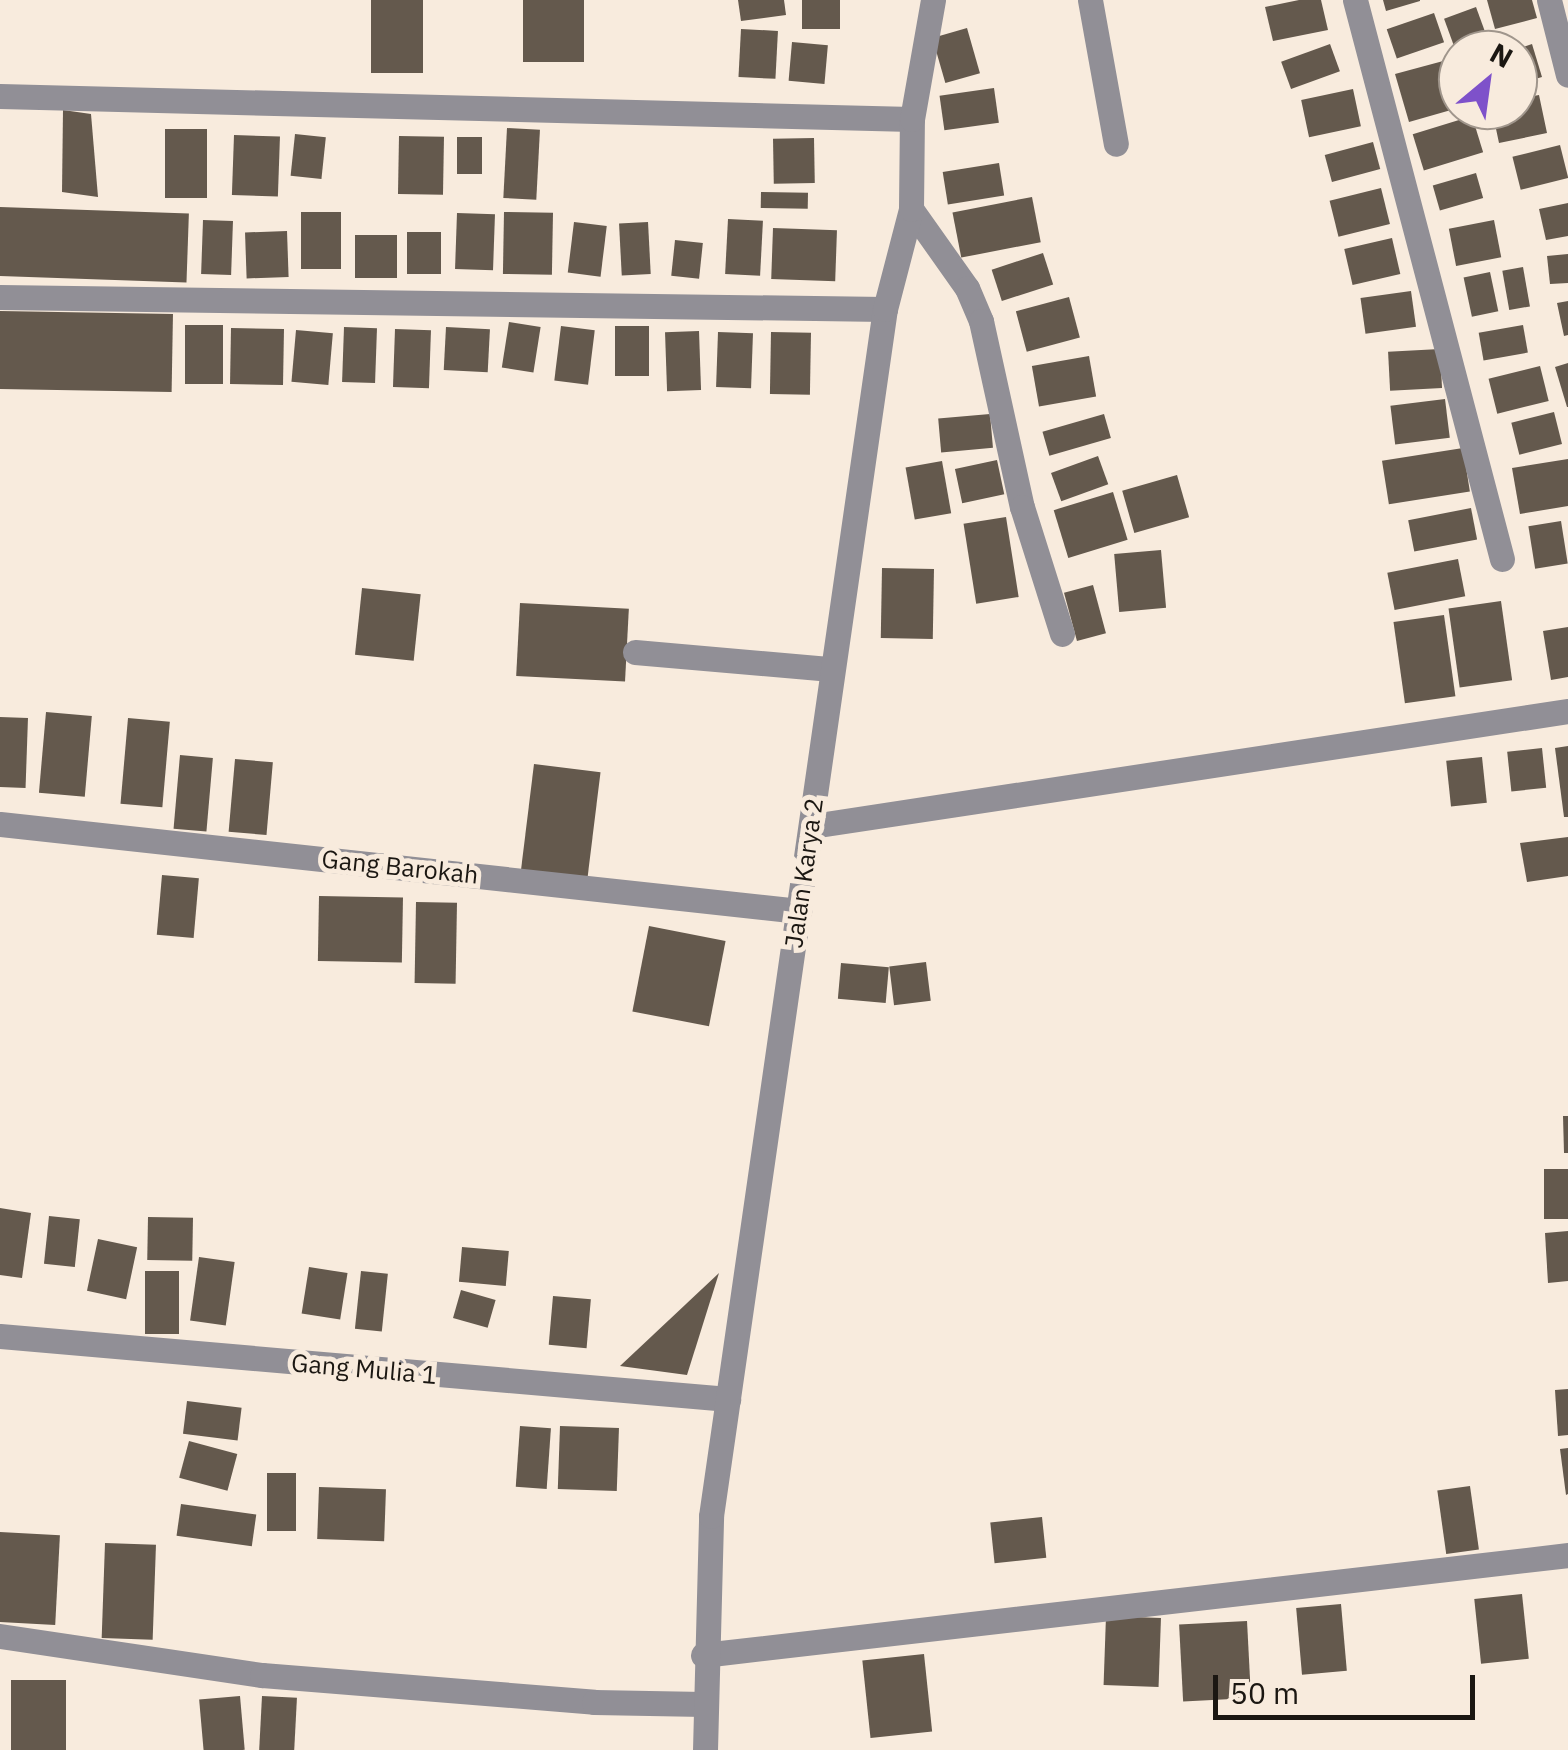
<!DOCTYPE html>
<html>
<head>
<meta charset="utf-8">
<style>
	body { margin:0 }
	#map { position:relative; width:1568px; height:1750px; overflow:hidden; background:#f8ebdd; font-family:"IBM Plex Sans",sans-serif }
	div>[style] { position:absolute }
	.building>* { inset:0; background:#64594d; transform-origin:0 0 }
	.minor>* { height:25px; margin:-12.5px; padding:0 12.5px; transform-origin:12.5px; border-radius:12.5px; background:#918f96 }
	span { translate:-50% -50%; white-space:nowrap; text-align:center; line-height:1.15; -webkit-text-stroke:10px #f8ebdd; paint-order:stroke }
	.street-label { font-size:25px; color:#1b1712 }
	.north { position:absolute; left:1438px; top:30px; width:100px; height:100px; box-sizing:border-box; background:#f8ebdd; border:2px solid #a0968c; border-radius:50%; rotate:29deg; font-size:28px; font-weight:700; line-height:40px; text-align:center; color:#1b1712 }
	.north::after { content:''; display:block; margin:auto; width:35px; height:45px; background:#7e51ca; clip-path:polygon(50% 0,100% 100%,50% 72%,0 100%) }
	.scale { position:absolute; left:1213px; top:1675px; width:262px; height:45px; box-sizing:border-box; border:5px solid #1b1712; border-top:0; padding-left:12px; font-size:30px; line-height:35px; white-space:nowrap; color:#1b1712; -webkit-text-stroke:8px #f8ebdd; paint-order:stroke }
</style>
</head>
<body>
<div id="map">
	<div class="building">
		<i style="left:371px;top:0;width:52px;height:73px"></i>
		<i style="left:523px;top:0;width:61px;height:62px"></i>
		<i style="clip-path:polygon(738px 0,784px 0,786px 15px,741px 21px)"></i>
		<i style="left:802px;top:0;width:38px;height:29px"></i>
		<i style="clip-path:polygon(1299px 0,1321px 0,1328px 30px,1273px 41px,1265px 7px)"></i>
		<i style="clip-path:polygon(1383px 0,1420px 0,1420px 1px,1386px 11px)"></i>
		<i style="clip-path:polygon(1487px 0,1532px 0,1537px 18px,1495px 29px)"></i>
		<i style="left:1476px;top:7px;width:32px;height:34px;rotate:70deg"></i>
		<i style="left:1434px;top:13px;width:31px;height:50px;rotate:71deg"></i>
		<i style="left:967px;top:28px;width:47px;height:36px;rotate:74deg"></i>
		<i style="left:741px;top:29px;width:37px;height:48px;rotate:3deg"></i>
		<i style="left:792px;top:42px;width:36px;height:39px;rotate:5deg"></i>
		<i style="left:1330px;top:44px;width:29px;height:52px;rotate:70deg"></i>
		<i style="clip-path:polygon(1532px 44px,1542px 77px,1518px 84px,1518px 49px)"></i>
		<i style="clip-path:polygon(1458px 57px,1458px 108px,1409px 122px,1395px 74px)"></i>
		<i style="left:994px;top:88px;width:35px;height:55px;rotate:82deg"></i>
		<i style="left:1353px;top:89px;width:38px;height:53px;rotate:78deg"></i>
		<i style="clip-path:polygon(1539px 95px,1547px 133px,1499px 143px,1492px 110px,1518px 110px,1518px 99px)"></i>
		<i style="clip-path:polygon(63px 110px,91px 114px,98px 197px,62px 192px)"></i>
		<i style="left:1472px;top:116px;width:38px;height:62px;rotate:73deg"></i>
		<i style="left:507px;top:128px;width:33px;height:70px;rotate:3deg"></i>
		<i style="left:165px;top:129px;width:42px;height:69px"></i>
		<i style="left:295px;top:134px;width:31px;height:42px;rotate:6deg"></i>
		<i style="left:234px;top:135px;width:46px;height:60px;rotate:2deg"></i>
		<i style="left:399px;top:136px;width:45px;height:58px;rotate:1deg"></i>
		<i style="left:457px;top:137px;width:25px;height:37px"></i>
		<i style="left:814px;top:138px;width:45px;height:41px;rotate:89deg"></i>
		<i style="left:1373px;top:142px;width:28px;height:50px;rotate:75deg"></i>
		<i style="left:1560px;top:145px;width:34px;height:49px;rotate:76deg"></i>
		<i style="left:999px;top:163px;width:33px;height:57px;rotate:81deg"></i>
		<i style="left:1476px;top:173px;width:26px;height:45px;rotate:74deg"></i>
		<i style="left:1381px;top:188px;width:37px;height:53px;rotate:76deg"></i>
		<i style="left:761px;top:192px;width:47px;height:16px;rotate:1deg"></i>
		<i style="left:1032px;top:197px;width:46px;height:81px;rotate:79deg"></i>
		<i style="clip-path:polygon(1568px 203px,1568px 236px,1546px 240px,1539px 209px)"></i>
		<i style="left:0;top:207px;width:189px;height:69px;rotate:2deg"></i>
		<i style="left:301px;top:212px;width:40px;height:57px"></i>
		<i style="left:504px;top:212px;width:49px;height:62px;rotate:1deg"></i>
		<i style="left:457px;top:213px;width:38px;height:56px;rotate:2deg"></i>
		<i style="left:728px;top:219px;width:35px;height:55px;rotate:3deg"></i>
		<i style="left:203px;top:220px;width:30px;height:54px;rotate:2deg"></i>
		<i style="left:1494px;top:220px;width:38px;height:46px;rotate:79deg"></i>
		<i style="left:574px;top:222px;width:33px;height:51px;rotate:7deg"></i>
		<i style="left:648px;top:222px;width:52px;height:29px;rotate:87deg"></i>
		<i style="left:773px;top:228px;width:64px;height:51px;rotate:2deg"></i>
		<i style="left:287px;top:231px;width:46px;height:42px;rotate:88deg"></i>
		<i style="left:407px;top:232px;width:34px;height:42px"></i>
		<i style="left:355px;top:235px;width:42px;height:43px"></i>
		<i style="left:1392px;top:238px;width:37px;height:49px;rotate:77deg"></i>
		<i style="left:675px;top:240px;width:28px;height:36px;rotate:6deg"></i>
		<i style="left:1043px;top:253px;width:33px;height:54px;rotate:72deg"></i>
		<i style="clip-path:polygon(1568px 254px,1568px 283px,1550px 284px,1547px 256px)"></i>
		<i style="left:1523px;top:267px;width:40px;height:21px;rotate:80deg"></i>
		<i style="left:1490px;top:272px;width:40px;height:27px;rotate:78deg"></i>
		<i style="left:1411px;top:291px;width:36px;height:51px;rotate:82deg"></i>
		<i style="left:1069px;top:297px;width:42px;height:55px;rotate:75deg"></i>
		<i style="clip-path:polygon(1568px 301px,1568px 335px,1564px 336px,1557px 303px)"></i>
		<i style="left:0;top:311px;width:173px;height:78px;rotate:1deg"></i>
		<i style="left:509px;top:322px;width:32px;height:46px;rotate:9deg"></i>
		<i style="left:185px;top:325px;width:38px;height:59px"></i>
		<i style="left:1523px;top:325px;width:28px;height:45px;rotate:80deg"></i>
		<i style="left:561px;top:326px;width:34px;height:55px;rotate:7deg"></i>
		<i style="left:615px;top:326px;width:34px;height:50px"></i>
		<i style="left:344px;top:327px;width:33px;height:55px;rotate:2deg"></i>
		<i style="left:446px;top:327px;width:44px;height:43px;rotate:3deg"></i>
		<i style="left:231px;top:328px;width:53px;height:56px;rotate:1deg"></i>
		<i style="left:395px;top:329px;width:36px;height:58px;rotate:2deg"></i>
		<i style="left:296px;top:330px;width:37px;height:52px;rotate:5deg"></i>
		<i style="left:699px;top:331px;width:59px;height:34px;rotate:88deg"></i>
		<i style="left:718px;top:332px;width:35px;height:55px;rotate:2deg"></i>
		<i style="left:771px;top:332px;width:40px;height:62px;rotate:1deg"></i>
		<i style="left:1440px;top:349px;width:39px;height:52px;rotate:87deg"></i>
		<i style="left:1089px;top:356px;width:41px;height:58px;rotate:80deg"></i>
		<i style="clip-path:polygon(1568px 363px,1568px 407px,1567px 407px,1555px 367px)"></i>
		<i style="left:1540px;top:366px;width:36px;height:53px;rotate:76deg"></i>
		<i style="left:1445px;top:399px;width:39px;height:55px;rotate:83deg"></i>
		<i style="left:1554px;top:412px;width:33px;height:44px;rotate:76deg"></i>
		<i style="left:990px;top:414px;width:34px;height:52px;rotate:85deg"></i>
		<i style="left:1104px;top:414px;width:25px;height:64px;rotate:74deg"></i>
		<i style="left:1463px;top:448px;width:44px;height:82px;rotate:81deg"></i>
		<i style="left:1098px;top:456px;width:30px;height:50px;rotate:70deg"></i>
		<i style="clip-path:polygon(1568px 459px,1568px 506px,1520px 514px,1512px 468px)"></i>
		<i style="left:997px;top:460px;width:35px;height:43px;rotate:78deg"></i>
		<i style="left:942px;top:461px;width:53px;height:37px;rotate:80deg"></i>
		<i style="left:1177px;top:475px;width:44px;height:57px;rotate:74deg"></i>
		<i style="left:1113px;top:492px;width:50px;height:62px;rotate:73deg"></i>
		<i style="left:1471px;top:508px;width:32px;height:64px;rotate:79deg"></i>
		<i style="left:1006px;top:517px;width:81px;height:43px;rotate:81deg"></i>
		<i style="left:1561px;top:521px;width:43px;height:33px;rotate:81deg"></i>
		<i style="left:1161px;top:550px;width:58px;height:47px;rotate:85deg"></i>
		<i style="left:1458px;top:559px;width:38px;height:72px;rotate:79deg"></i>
		<i style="left:882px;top:568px;width:52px;height:70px;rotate:1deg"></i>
		<i style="left:1093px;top:585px;width:50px;height:30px;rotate:75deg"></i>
		<i style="left:362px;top:588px;width:59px;height:67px;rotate:6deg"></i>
		<i style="left:1501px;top:601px;width:80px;height:53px;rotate:82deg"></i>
		<i style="left:520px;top:603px;width:109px;height:73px;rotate:3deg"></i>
		<i style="left:1444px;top:615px;width:82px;height:51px;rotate:82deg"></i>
		<i style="clip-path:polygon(1568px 627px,1568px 677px,1551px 680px,1543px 631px)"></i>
		<i style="left:46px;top:712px;width:46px;height:81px;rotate:5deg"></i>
		<i style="left:0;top:717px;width:28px;height:70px;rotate:2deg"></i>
		<i style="left:128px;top:718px;width:42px;height:86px;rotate:5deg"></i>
		<i style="clip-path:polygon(1568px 746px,1568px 817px,1564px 817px,1555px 748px)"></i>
		<i style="left:1542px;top:748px;width:40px;height:35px;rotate:84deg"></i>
		<i style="left:180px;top:755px;width:33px;height:74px;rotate:5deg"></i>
		<i style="left:1482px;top:757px;width:46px;height:36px;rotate:84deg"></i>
		<i style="left:235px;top:759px;width:38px;height:73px;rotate:5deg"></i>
		<i style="left:534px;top:764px;width:67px;height:107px;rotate:7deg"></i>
		<i style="clip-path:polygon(1568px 837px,1568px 876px,1527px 882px,1520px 843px)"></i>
		<i style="left:162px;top:875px;width:37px;height:60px;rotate:5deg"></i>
		<i style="left:319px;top:896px;width:84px;height:65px;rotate:1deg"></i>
		<i style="left:416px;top:902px;width:41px;height:81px;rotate:1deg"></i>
		<i style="left:649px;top:926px;width:78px;height:87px;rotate:11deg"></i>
		<i style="left:926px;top:962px;width:39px;height:37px;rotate:83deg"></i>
		<i style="left:841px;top:963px;width:48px;height:36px;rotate:5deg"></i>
		<i style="clip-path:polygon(1563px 1116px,1568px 1116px,1568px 1153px,1564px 1153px)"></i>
		<i style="left:1568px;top:1169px;width:50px;height:24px;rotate:90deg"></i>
		<i style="clip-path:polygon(0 1208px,31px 1213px,22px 1278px,0 1275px)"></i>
		<i style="left:49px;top:1216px;width:31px;height:48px;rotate:6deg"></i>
		<i style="left:148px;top:1217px;width:45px;height:43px;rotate:1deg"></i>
		<i style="clip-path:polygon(1568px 1231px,1568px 1281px,1548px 1283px,1545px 1233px)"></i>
		<i style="left:98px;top:1239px;width:40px;height:53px;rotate:12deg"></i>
		<i style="left:462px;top:1247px;width:47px;height:35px;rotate:5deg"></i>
		<i style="left:199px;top:1257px;width:36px;height:64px;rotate:8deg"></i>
		<i style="left:309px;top:1267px;width:39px;height:47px;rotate:9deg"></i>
		<i style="left:145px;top:1271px;width:34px;height:63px"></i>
		<i style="left:361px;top:1271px;width:27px;height:58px;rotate:6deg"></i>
		<i style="clip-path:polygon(719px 1273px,687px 1375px,620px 1366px)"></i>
		<i style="left:461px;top:1290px;width:36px;height:29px;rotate:16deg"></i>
		<i style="left:553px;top:1296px;width:38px;height:49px;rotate:5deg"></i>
		<i style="clip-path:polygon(1568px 1389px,1568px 1435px,1558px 1436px,1555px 1390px)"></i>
		<i style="left:187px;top:1401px;width:55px;height:33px;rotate:7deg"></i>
		<i style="left:520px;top:1426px;width:31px;height:61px;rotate:4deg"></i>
		<i style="left:560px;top:1426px;width:59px;height:63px;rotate:2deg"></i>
		<i style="left:189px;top:1441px;width:50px;height:38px;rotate:15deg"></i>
		<i style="clip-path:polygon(1568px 1448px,1568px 1494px,1566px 1495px,1560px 1449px)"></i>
		<i style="left:267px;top:1473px;width:29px;height:58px"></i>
		<i style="left:1470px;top:1486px;width:64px;height:33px;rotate:82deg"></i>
		<i style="left:319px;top:1487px;width:67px;height:52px;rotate:2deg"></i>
		<i style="left:181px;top:1504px;width:76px;height:32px;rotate:8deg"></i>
		<i style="left:1042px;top:1517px;width:41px;height:52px;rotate:84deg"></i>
		<i style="left:0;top:1532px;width:60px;height:90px;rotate:3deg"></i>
		<i style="left:105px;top:1543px;width:51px;height:95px;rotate:2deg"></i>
		<i style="left:1522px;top:1594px;width:65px;height:48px;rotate:84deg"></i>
		<i style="left:1341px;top:1604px;width:67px;height:45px;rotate:85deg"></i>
		<i style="left:1106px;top:1616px;width:55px;height:69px;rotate:2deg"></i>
		<i style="left:1247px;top:1621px;width:77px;height:68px;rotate:87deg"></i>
		<i style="left:924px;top:1654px;width:78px;height:62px;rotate:84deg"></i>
		<i style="left:11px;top:1680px;width:55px;height:70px"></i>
		<i style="left:240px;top:1696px;width:54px;height:41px;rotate:85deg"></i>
		<i style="left:262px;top:1696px;width:35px;height:54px;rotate:3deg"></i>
	</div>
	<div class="minor">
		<i style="left:1090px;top:0;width:146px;rotate:79.8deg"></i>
		<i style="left:1355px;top:0;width:578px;rotate:75.27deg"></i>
		<i style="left:1549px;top:0;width:77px;rotate:75.8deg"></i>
		<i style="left:0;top:96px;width:912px;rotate:1.44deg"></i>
		<i style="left:911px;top:209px;width:97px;rotate:54.7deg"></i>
		<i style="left:967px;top:288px;width:36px;rotate:67deg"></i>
		<i style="left:981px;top:321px;width:190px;rotate:77.6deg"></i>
		<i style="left:1022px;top:507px;width:133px;rotate:72.5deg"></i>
		<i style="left:0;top:297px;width:885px;rotate:0.78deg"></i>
		<i style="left:635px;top:652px;width:197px;rotate:5deg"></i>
		<i style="left:0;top:824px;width:804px;rotate:6.21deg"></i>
		<i style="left:812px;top:826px;width:765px;rotate:-8.65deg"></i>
		<i style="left:0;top:1336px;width:731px;rotate:4.95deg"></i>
		<i style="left:0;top:1636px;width:265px;rotate:8.5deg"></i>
		<i style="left:262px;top:1675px;width:333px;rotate:4.6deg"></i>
		<i style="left:594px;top:1702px;width:110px;rotate:1deg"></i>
		<i style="left:703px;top:1655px;width:871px;rotate:-6.59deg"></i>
		<i style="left:705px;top:1750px;width:234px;rotate:-88.5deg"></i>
		<i style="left:711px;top:1516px;width:1219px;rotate:-81.8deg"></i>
		<i style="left:885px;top:309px;width:103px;rotate:-75.4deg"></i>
		<i style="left:911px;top:209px;width:90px;rotate:-89.4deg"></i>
		<i style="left:912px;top:119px;width:121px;rotate:-80deg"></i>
	</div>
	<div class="street-label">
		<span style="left:400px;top:867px;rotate:6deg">Gang Barokah</span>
		<span style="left:804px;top:873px;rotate:-82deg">Jalan Karya 2</span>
		<span style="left:364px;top:1369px;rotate:5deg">Gang Mulia 1</span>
	</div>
	<div class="north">N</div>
	<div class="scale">50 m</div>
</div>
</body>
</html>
